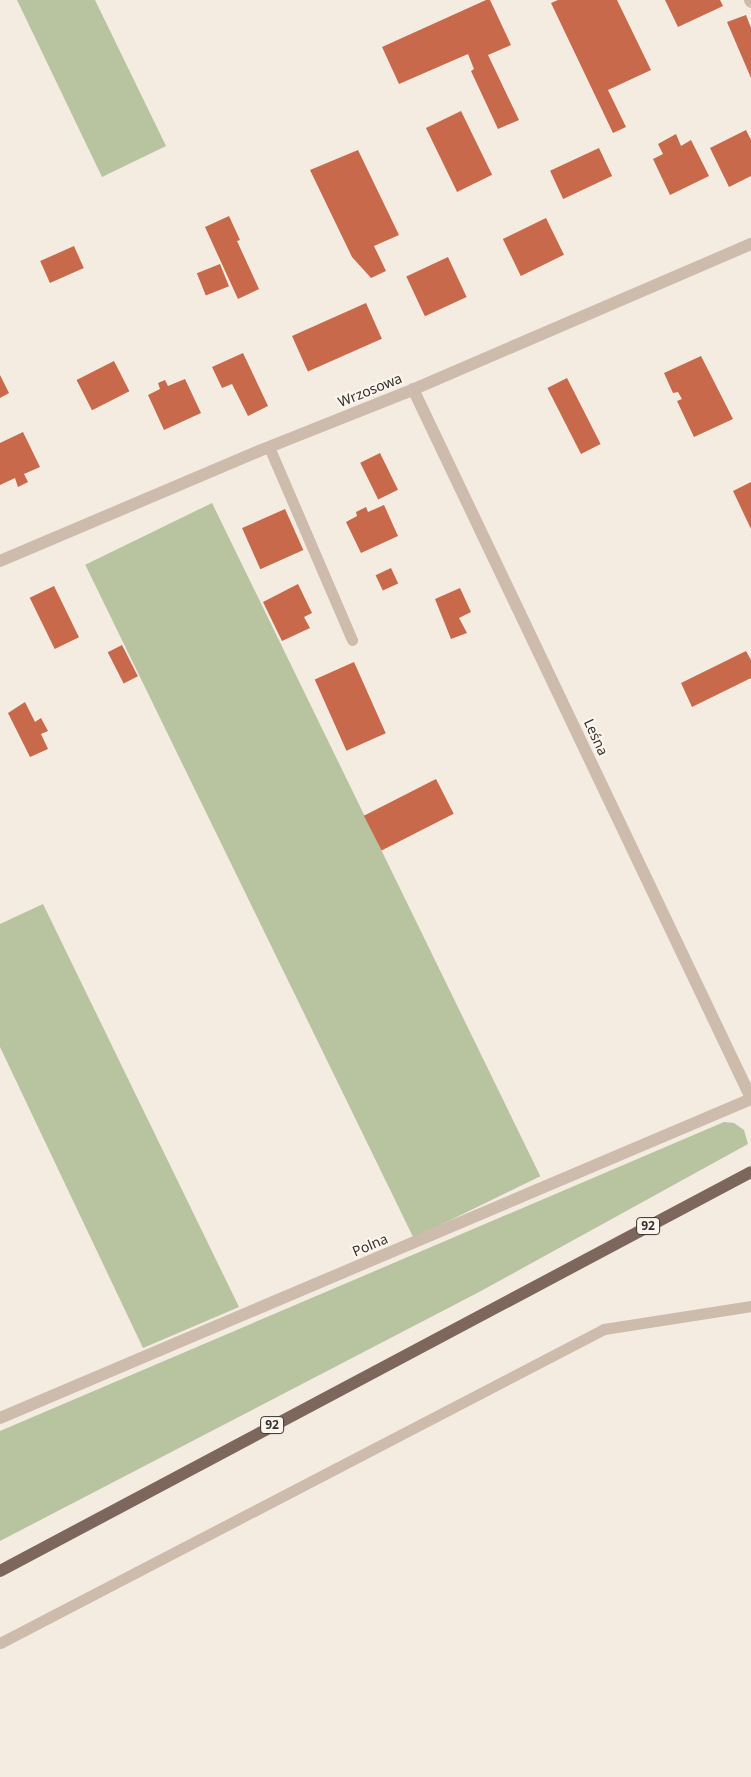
<!DOCTYPE html>
<html>
<head>
<meta charset="utf-8">
<style>
	body { margin:0 }
	#map { position:relative; width:751px; height:1777px; overflow:hidden; background:#f4ebe1; font-family:"Noto Sans",sans-serif }
	div>[style] { position:absolute }
	.green>* { inset:0; background:#b8c4a0; transform-origin:0 0 }
	.building>* { inset:0; background:#c8694b; transform-origin:0 0 }
	.service>* { height:11px; margin:-5.5px; padding:0 5.5px; transform-origin:5.5px; border-radius:5.5px; background:#cdbbac }
	.minor>* { height:12px; margin:-6px; padding:0 6px; transform-origin:6px; border-radius:6px; background:#cdbbac }
	.primary>* { height:12px; margin:-6px; padding:0 6px; transform-origin:6px; border-radius:6px; background:#7d675c }
	span { translate:-50% -50%; white-space:nowrap; text-align:center; line-height:1.15; -webkit-text-stroke:4.5px #fbf5ee; paint-order:stroke }
	.shield-label span { padding:1px 4px; background:#fbf5ee; border:1px solid; border-radius:4px; -webkit-text-stroke-width:0 }
	.shield-label { font-size:12px; color:#3b302b; font-weight:700 }
	.street-label { font-size:14px; color:#3b302b }
</style>
</head>
<body>
<div id="map">
	<div class="green">
		<i style="clip-path:polygon(17px 0,95px 0,166px 146px,102px 177px)"></i>
		<i style="left:212px;top:503px;width:749px;height:141px;rotate:64deg"></i>
		<i style="clip-path:polygon(43px 904px,239px 1307px,143px 1348px,0 1047px,0 924px)"></i>
		<i style="clip-path:polygon(724px 1122px,734px 1123px,744px 1130px,748px 1144px,481px 1291px,0 1541px,0 1431px)"></i>
	</div>
	<div class="building">
		<i style="clip-path:polygon(486px 0,490px 0,511px 45px,488px 55px,519px 120px,498px 129px,471px 71px,474px 69px,468px 54px,399px 84px,382px 47px)"></i>
		<i style="clip-path:polygon(558px 0,617px 0,651px 70px,608px 90px,626px 127px,613px 133px,551px 3px)"></i>
		<i style="clip-path:polygon(665px 0,720px 0,723px 6px,678px 27px)"></i>
		<i style="clip-path:polygon(746px 15px,751px 28px,751px 78px,727px 22px)"></i>
		<i style="left:461px;top:111px;width:71px;height:39px;rotate:64deg"></i>
		<i style="clip-path:polygon(746px 130px,751px 140px,751px 176px,729px 187px,710px 148px)"></i>
		<i style="clip-path:polygon(676px 134px,681px 146px,691px 140px,709px 176px,670px 195px,653px 159px,663px 154px,658px 144px)"></i>
		<i style="left:599px;top:148px;width:31px;height:54px;rotate:65deg"></i>
		<i style="clip-path:polygon(358px 150px,399px 235px,374px 246px,386px 271px,371px 278px,352px 257px,310px 170px)"></i>
		<i style="clip-path:polygon(229px 216px,240px 240px,237px 241px,259px 289px,238px 299px,205px 227px)"></i>
		<i style="left:546px;top:218px;width:41px;height:48px;rotate:64deg"></i>
		<i style="left:74px;top:246px;width:24px;height:37px;rotate:66deg"></i>
		<i style="left:448px;top:257px;width:44px;height:46px;rotate:65deg"></i>
		<i style="left:220px;top:264px;width:24px;height:25px;rotate:68deg"></i>
		<i style="left:366px;top:303px;width:39px;height:81px;rotate:66deg"></i>
		<i style="clip-path:polygon(243px 353px,268px 406px,248px 416px,232px 384px,222px 388px,212px 367px)"></i>
		<i style="clip-path:polygon(701px 356px,733px 419px,694px 437px,677px 401px,682px 399px,678px 392px,673px 393px,664px 373px)"></i>
		<i style="left:114px;top:361px;width:34px;height:42px;rotate:63deg"></i>
		<i style="clip-path:polygon(0 375px,9px 393px,0 398px)"></i>
		<i style="left:567px;top:378px;width:74px;height:22px;rotate:63deg"></i>
		<i style="clip-path:polygon(185px 379px,201px 413px,164px 430px,148px 395px,160px 389px,158px 383px,165px 380px,168px 386px)"></i>
		<i style="clip-path:polygon(23px 432px,40px 467px,24px 474px,28px 482px,18px 487px,15px 478px,0 485px,0 443px)"></i>
		<i style="left:380px;top:453px;width:41px;height:22px;rotate:64deg"></i>
		<i style="clip-path:polygon(751px 482px,751px 529px,733px 491px)"></i>
		<i style="clip-path:polygon(384px 505px,398px 536px,361px 553px,346px 522px,357px 516px,356px 512px,366px 507px,368px 512px)"></i>
		<i style="left:285px;top:509px;width:45px;height:47px;rotate:66deg"></i>
		<i style="left:391px;top:568px;width:17px;height:17px;rotate:65deg"></i>
		<i style="clip-path:polygon(298px 584px,312px 613px,304px 617px,310px 628px,282px 641px,263px 602px)"></i>
		<i style="left:54px;top:586px;width:57px;height:27px;rotate:64deg"></i>
		<i style="clip-path:polygon(460px 588px,471px 612px,459px 618px,467px 633px,451px 639px,435px 599px)"></i>
		<i style="left:122px;top:645px;width:35px;height:16px;rotate:63deg"></i>
		<i style="clip-path:polygon(746px 651px,751px 660px,751px 678px,692px 707px,681px 683px)"></i>
		<i style="left:354px;top:662px;width:78px;height:43px;rotate:66deg"></i>
		<i style="clip-path:polygon(25px 702px,35px 722px,41px 718px,48px 731px,41px 734px,48px 749px,30px 757px,8px 713px)"></i>
		<i style="left:436px;top:779px;width:39px;height:81px;rotate:63deg"></i>
	</div>
	<div class="service">
		<i style="left:269px;top:447px;width:210px;rotate:66.7deg"></i>
		<i style="left:0;top:1643px;width:681px;rotate:-27.47deg"></i>
		<i style="left:604px;top:1329px;width:149px;rotate:-8.9deg"></i>
	</div>
	<div class="minor">
		<i style="left:750px;top:0;width:2px;rotate:63deg"></i>
		<i style="left:413px;top:389px;width:785px;rotate:64.51deg"></i>
		<i style="left:0;top:561px;width:281px;rotate:-23deg"></i>
		<i style="left:259px;top:451px;width:157px;rotate:-21.7deg"></i>
		<i style="left:405px;top:393px;width:377px;rotate:-23.3deg"></i>
		<i style="left:0;top:1418px;width:816px;rotate:-23.01deg"></i>
	</div>
	<div class="primary">
		<i style="left:0;top:1571px;width:850px;rotate:-27.98deg"></i>
	</div>
	<div class="shield-label">
		<span style="left:648px;top:1226px">92</span>
		<span style="left:272px;top:1425px">92</span>
	</div>
	<div class="street-label">
		<span style="left:370px;top:390px;rotate:-22deg">Wrzosowa</span>
		<span style="left:596px;top:737px;rotate:65deg">Leśna</span>
		<span style="left:370px;top:1245px;rotate:-23deg">Polna</span>
	</div>
</div>
</body>
</html>
